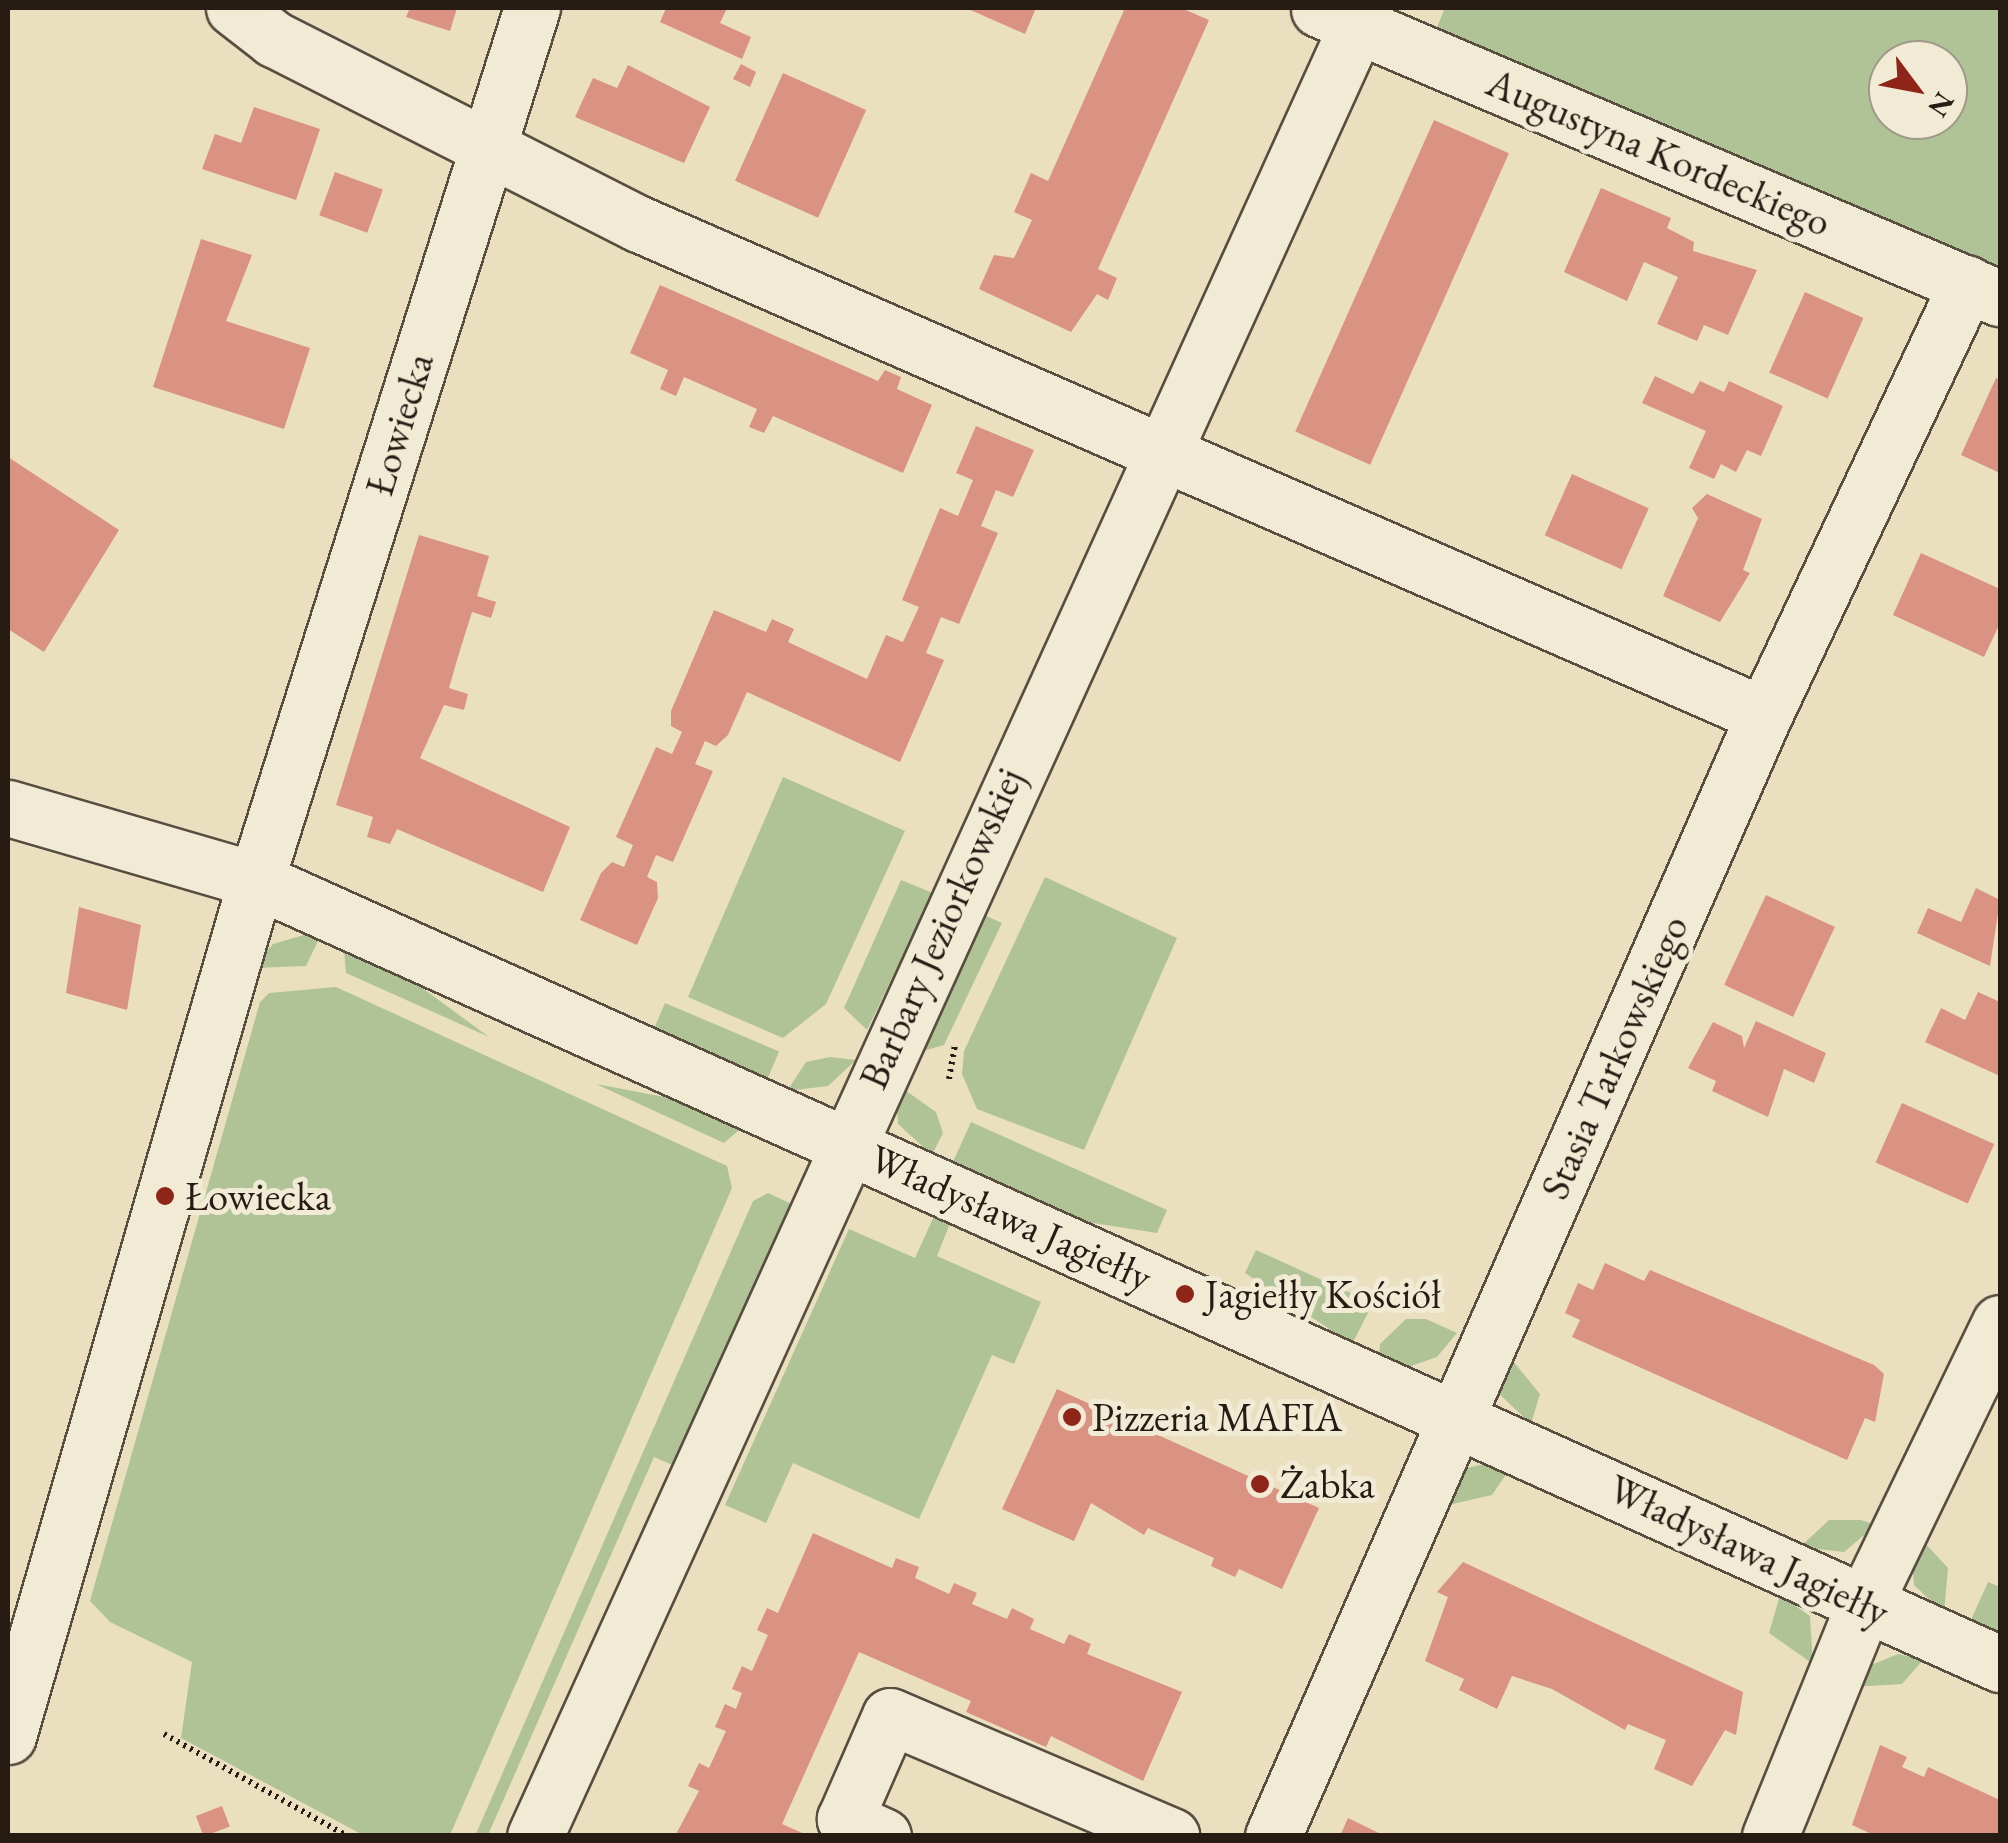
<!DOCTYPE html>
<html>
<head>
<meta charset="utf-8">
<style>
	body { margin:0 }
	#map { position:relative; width:2008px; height:1843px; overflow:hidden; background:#eae0c0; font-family:"EB Garamond",serif }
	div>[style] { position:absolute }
	.green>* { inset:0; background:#b0c397; transform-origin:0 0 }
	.building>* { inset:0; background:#da9282; transform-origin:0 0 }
	.path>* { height:6px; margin-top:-3px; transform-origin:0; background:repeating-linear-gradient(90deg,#271c14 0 2.5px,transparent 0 7.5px) }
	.roads { filter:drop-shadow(2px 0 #584d3f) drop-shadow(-2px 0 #584d3f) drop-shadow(0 2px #584d3f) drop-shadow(0 -2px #584d3f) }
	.minor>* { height:55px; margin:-27.5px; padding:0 27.5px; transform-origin:27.5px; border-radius:27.5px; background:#f1ebd6 }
	.dots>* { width:28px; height:28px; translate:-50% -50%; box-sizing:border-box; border:5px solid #f1ebd6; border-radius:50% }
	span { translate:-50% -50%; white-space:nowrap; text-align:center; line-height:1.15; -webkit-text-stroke:10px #f1ebd6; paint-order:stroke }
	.street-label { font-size:40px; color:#271c14 }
	.poi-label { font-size:40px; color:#271c14 }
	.left { translate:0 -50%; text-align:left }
	.frame { position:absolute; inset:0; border:10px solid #271c14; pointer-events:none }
	.north { position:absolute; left:1868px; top:40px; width:100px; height:100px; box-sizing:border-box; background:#f1ebd6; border:2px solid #a09888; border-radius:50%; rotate:122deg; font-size:28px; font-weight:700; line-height:40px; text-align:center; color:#271c14 }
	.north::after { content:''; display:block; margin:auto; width:35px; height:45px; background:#8f2418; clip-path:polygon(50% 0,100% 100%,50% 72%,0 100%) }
</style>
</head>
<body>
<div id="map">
	<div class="green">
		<i style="clip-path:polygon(evenodd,1445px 8px,2000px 8px,2000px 278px,1437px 27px,1445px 8px,1888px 60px,1948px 60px,1948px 120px,1888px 120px,1888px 60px)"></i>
		<i style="clip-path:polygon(783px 777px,905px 831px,826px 1004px,783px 1038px,688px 997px)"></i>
		<i style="clip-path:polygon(1045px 877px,1177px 938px,1084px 1150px,977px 1109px,962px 1074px,964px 1051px)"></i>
		<i style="clip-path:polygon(901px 880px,933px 893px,867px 1030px,844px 1008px)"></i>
		<i style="clip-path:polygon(977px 912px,1002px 923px,944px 1045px,916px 1053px)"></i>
		<i style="clip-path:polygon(304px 935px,319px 939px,306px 966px,252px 968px,273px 944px)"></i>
		<i style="clip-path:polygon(344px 950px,410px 979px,489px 1037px,346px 973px)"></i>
		<i style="clip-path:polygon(336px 987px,727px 1166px,732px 1188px,450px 1835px,363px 1835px,181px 1738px,192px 1662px,110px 1622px,90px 1601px,260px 1002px,269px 993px)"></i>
		<i style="left:665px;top:1003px;width:124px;height:31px;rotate:23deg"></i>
		<i style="clip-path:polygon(830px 1057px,856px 1060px,828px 1086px,787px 1091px,806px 1062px)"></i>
		<i style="clip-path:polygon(895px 1083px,936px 1112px,943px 1133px,932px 1155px,898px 1124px)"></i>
		<i style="clip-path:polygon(596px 1084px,686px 1101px,739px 1130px,724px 1143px)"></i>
		<i style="clip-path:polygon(971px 1122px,1167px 1210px,1157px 1233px,1074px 1220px,952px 1164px)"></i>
		<i style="clip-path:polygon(768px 1193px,794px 1205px,679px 1468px,654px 1457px,488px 1835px,475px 1836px,753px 1201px)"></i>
		<i style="clip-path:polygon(935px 1214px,951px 1221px,937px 1256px,1041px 1302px,1014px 1364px,992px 1355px,919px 1519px,793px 1463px,766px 1523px,725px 1505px,849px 1229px,915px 1258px)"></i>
		<i style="clip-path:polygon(1256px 1250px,1373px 1303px,1352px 1344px,1245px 1273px)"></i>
		<i style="clip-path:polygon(1406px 1319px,1426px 1319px,1457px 1333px,1437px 1357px,1408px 1367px,1379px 1358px,1380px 1344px)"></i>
		<i style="clip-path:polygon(1508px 1355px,1540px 1394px,1531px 1424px,1496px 1391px)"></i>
		<i style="clip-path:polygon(1490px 1463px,1507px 1473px,1492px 1495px,1444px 1506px,1461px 1469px)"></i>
		<i style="clip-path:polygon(1829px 1520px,1861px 1520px,1876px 1525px,1844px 1552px,1800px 1547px)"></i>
		<i style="clip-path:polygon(1924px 1542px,1948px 1568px,1944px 1613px,1914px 1585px,1912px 1556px)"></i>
		<i style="clip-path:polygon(1988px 1582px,2000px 1587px,2000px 1636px,1970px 1622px)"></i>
		<i style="clip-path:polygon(1780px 1595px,1810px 1616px,1813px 1664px,1769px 1633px)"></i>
		<i style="clip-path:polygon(1898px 1654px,1923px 1660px,1902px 1684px,1853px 1687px,1864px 1668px)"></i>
	</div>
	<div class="building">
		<i style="clip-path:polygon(410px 8px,457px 8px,450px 31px,406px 17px)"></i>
		<i style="clip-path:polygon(666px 8px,727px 8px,720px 23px,751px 37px,742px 59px,660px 22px)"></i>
		<i style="clip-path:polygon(966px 8px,1036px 8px,1025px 34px)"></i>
		<i style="clip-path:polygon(1125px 8px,1181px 8px,1209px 20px,1098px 269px,1117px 278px,1108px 300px,1097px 294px,1071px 332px,979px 289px,994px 255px,1014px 258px,1032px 220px,1014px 212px,1031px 173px,1048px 181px)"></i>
		<i style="clip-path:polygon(741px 64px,756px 72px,750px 87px,733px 79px)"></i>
		<i style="clip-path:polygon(628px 65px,710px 107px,684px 163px,575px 117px,593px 78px,617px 88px)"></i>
		<i style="left:783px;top:73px;width:91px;height:118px;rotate:24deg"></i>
		<i style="clip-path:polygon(254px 107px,320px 129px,296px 200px,202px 169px,215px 134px,241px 143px)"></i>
		<i style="left:1434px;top:120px;width:82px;height:341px;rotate:24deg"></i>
		<i style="left:335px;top:172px;width:51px;height:46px;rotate:20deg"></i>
		<i style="clip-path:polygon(1601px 188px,1671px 218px,1667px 228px,1694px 242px,1693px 251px,1757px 270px,1728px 335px,1704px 325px,1697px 341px,1657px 324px,1678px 277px,1644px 262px,1627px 301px,1564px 272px)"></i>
		<i style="clip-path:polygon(201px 239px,252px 255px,226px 321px,310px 348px,284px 429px,153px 387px)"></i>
		<i style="clip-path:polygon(660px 285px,878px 381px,885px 370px,901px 377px,897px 389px,932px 405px,903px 473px,773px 416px,764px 433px,749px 427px,757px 409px,684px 377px,676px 396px,660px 389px,668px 370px,630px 353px)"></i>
		<i style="left:1805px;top:292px;width:64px;height:88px;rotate:24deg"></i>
		<i style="clip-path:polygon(1655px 376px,1693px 394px,1700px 381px,1724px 392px,1729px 381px,1783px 406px,1761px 456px,1747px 450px,1736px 472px,1721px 464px,1714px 479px,1689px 468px,1706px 431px,1642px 403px)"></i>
		<i style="clip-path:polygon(1996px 378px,2000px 380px,2000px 473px,1961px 455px)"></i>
		<i style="clip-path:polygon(976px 426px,1034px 450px,1013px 497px,996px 490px,981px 526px,998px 533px,959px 624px,941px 617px,926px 653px,944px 660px,900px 762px,747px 692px,728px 735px,716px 746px,705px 741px,695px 764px,713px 771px,673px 862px,656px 855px,647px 877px,657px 882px,658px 898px,637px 945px,580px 920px,601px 873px,612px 862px,624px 867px,633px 845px,616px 837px,656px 747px,672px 754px,682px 732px,671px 726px,671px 711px,714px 610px,766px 632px,772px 619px,794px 629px,788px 642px,867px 679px,886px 635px,903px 642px,919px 607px,902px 600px,940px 508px,958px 516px,973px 480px,956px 473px)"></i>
		<i style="clip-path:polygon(8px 457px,119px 530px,44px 652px,8px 629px)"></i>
		<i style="left:1572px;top:474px;width:84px;height:67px;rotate:24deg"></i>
		<i style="clip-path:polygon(1707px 494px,1762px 519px,1743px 570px,1750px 573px,1720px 622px,1663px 596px,1698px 518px,1692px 508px)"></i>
		<i style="clip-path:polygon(419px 535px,489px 556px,477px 596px,496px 602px,491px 618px,472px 612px,460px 650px,449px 688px,468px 694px,464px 710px,444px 705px,420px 758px,570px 827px,543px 892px,397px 829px,390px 844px,367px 837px,373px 817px,336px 805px)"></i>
		<i style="clip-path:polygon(1921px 553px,2000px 589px,2000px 623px,1984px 657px,1893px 615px)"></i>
		<i style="clip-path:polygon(1976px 888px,2000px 900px,1990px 966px,1917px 933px,1928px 908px,1961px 922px)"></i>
		<i style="left:1766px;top:895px;width:76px;height:99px;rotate:25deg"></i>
		<i style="clip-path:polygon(79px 907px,141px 925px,127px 1010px,66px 993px)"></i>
		<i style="clip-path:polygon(1978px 992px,2000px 1002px,2000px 1076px,1925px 1042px,1941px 1008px,1965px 1020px)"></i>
		<i style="clip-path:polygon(1756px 1021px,1826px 1053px,1814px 1083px,1784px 1069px,1768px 1117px,1712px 1091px,1716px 1081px,1688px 1068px,1713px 1022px,1742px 1036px,1744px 1048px)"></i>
		<i style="left:1902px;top:1103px;width:101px;height:65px;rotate:24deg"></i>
		<i style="clip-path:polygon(1605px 1263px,1644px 1281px,1650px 1270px,1874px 1365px,1884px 1374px,1875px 1422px,1865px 1418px,1847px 1460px,1572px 1337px,1580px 1320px,1565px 1313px,1578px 1283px,1593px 1290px)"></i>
		<i style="clip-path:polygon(1057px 1389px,1319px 1508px,1282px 1589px,1239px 1569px,1235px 1577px,1211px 1566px,1214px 1558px,1148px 1528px,1144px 1535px,1091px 1503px,1074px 1541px,1002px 1509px)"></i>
		<i style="clip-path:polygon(813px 1533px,892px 1568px,896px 1558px,919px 1567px,915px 1578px,949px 1594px,954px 1583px,977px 1593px,972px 1604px,1007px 1619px,1012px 1608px,1034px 1619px,1030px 1629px,1064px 1644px,1069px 1634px,1091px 1644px,1087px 1654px,1182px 1692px,1143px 1781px,1051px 1736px,1046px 1747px,966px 1712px,971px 1701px,859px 1652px,782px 1824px,809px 1836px,675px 1836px,699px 1791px,688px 1786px,699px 1763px,709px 1768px,726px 1731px,715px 1727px,725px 1704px,736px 1709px,742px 1693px,732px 1689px,742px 1666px,752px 1671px,768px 1635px,757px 1630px,767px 1608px,778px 1613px)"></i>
		<i style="clip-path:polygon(1463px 1562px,1743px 1692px,1736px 1735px,1725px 1730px,1692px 1786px,1654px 1769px,1666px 1740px,1628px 1724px,1625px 1730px,1552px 1689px,1512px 1676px,1497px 1709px,1459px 1690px,1464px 1679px,1425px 1661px,1448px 1597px,1437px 1592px)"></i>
		<i style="clip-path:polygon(1880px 1745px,1907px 1757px,1902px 1767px,1924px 1777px,1928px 1767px,2000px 1800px,2000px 1836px,1876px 1836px,1852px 1825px)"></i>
		<i style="left:222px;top:1806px;width:22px;height:28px;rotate:69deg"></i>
		<i style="clip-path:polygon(1348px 1818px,1385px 1836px,1340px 1836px)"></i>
	</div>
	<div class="path">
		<i style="left:949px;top:1079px;width:35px;rotate:-80deg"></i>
		<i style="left:164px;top:1734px;width:210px;rotate:29.1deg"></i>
	</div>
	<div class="roads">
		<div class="minor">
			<i style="left:234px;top:8px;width:51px;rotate:37.8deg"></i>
			<i style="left:274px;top:39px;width:409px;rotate:26.9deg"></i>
			<i style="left:639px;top:224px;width:1227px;rotate:23.58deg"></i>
			<i style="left:1319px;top:9px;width:739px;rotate:23.03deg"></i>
			<i style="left:8px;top:808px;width:258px;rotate:16.2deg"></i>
			<i style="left:256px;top:880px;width:1912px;rotate:24.21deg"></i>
			<i style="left:8px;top:1736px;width:891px;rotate:-73.84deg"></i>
			<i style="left:256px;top:880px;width:915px;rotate:-72.44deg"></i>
			<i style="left:535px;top:1836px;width:2008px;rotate:-65.58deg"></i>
			<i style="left:883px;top:1836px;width:42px;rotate:-155.9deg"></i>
			<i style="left:845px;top:1819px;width:112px;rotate:-66.4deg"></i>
			<i style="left:890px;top:1716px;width:306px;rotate:23.1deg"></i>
			<i style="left:1273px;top:1836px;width:1224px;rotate:-66.35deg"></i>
			<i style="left:1764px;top:715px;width:477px;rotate:-64.8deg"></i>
			<i style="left:1770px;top:1836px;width:250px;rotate:-67.9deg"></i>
			<i style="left:1864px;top:1604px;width:312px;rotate:-64.2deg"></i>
		</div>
	</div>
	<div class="dots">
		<i style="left:165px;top:1196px;background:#8f2418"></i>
		<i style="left:1185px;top:1294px;background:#8f2418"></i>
		<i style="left:1072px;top:1417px;background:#8f2418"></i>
		<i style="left:1260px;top:1484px;background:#8f2418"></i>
	</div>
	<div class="street-label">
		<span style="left:1659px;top:152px;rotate:23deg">Augustyna Kordeckiego</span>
		<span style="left:399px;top:424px;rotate:-73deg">Łowiecka</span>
		<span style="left:941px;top:928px;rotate:-66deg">Barbary Jeziorkowskiej</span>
		<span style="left:1614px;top:1057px;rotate:-66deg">Stasia Tarkowskiego</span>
		<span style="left:1011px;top:1217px;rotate:24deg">Władysława Jagiełły</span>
		<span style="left:1749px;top:1550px;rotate:25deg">Władysława Jagiełły</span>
	</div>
	<div class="poi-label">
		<span class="left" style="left:185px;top:1196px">Łowiecka</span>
		<span class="left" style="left:1205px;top:1294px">Jagiełły Kościół</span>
		<span class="left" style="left:1092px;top:1417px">Pizzeria MAFIA</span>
		<span class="left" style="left:1280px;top:1484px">Żabka</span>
	</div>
	<div class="frame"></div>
	<div class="north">N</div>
</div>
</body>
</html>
